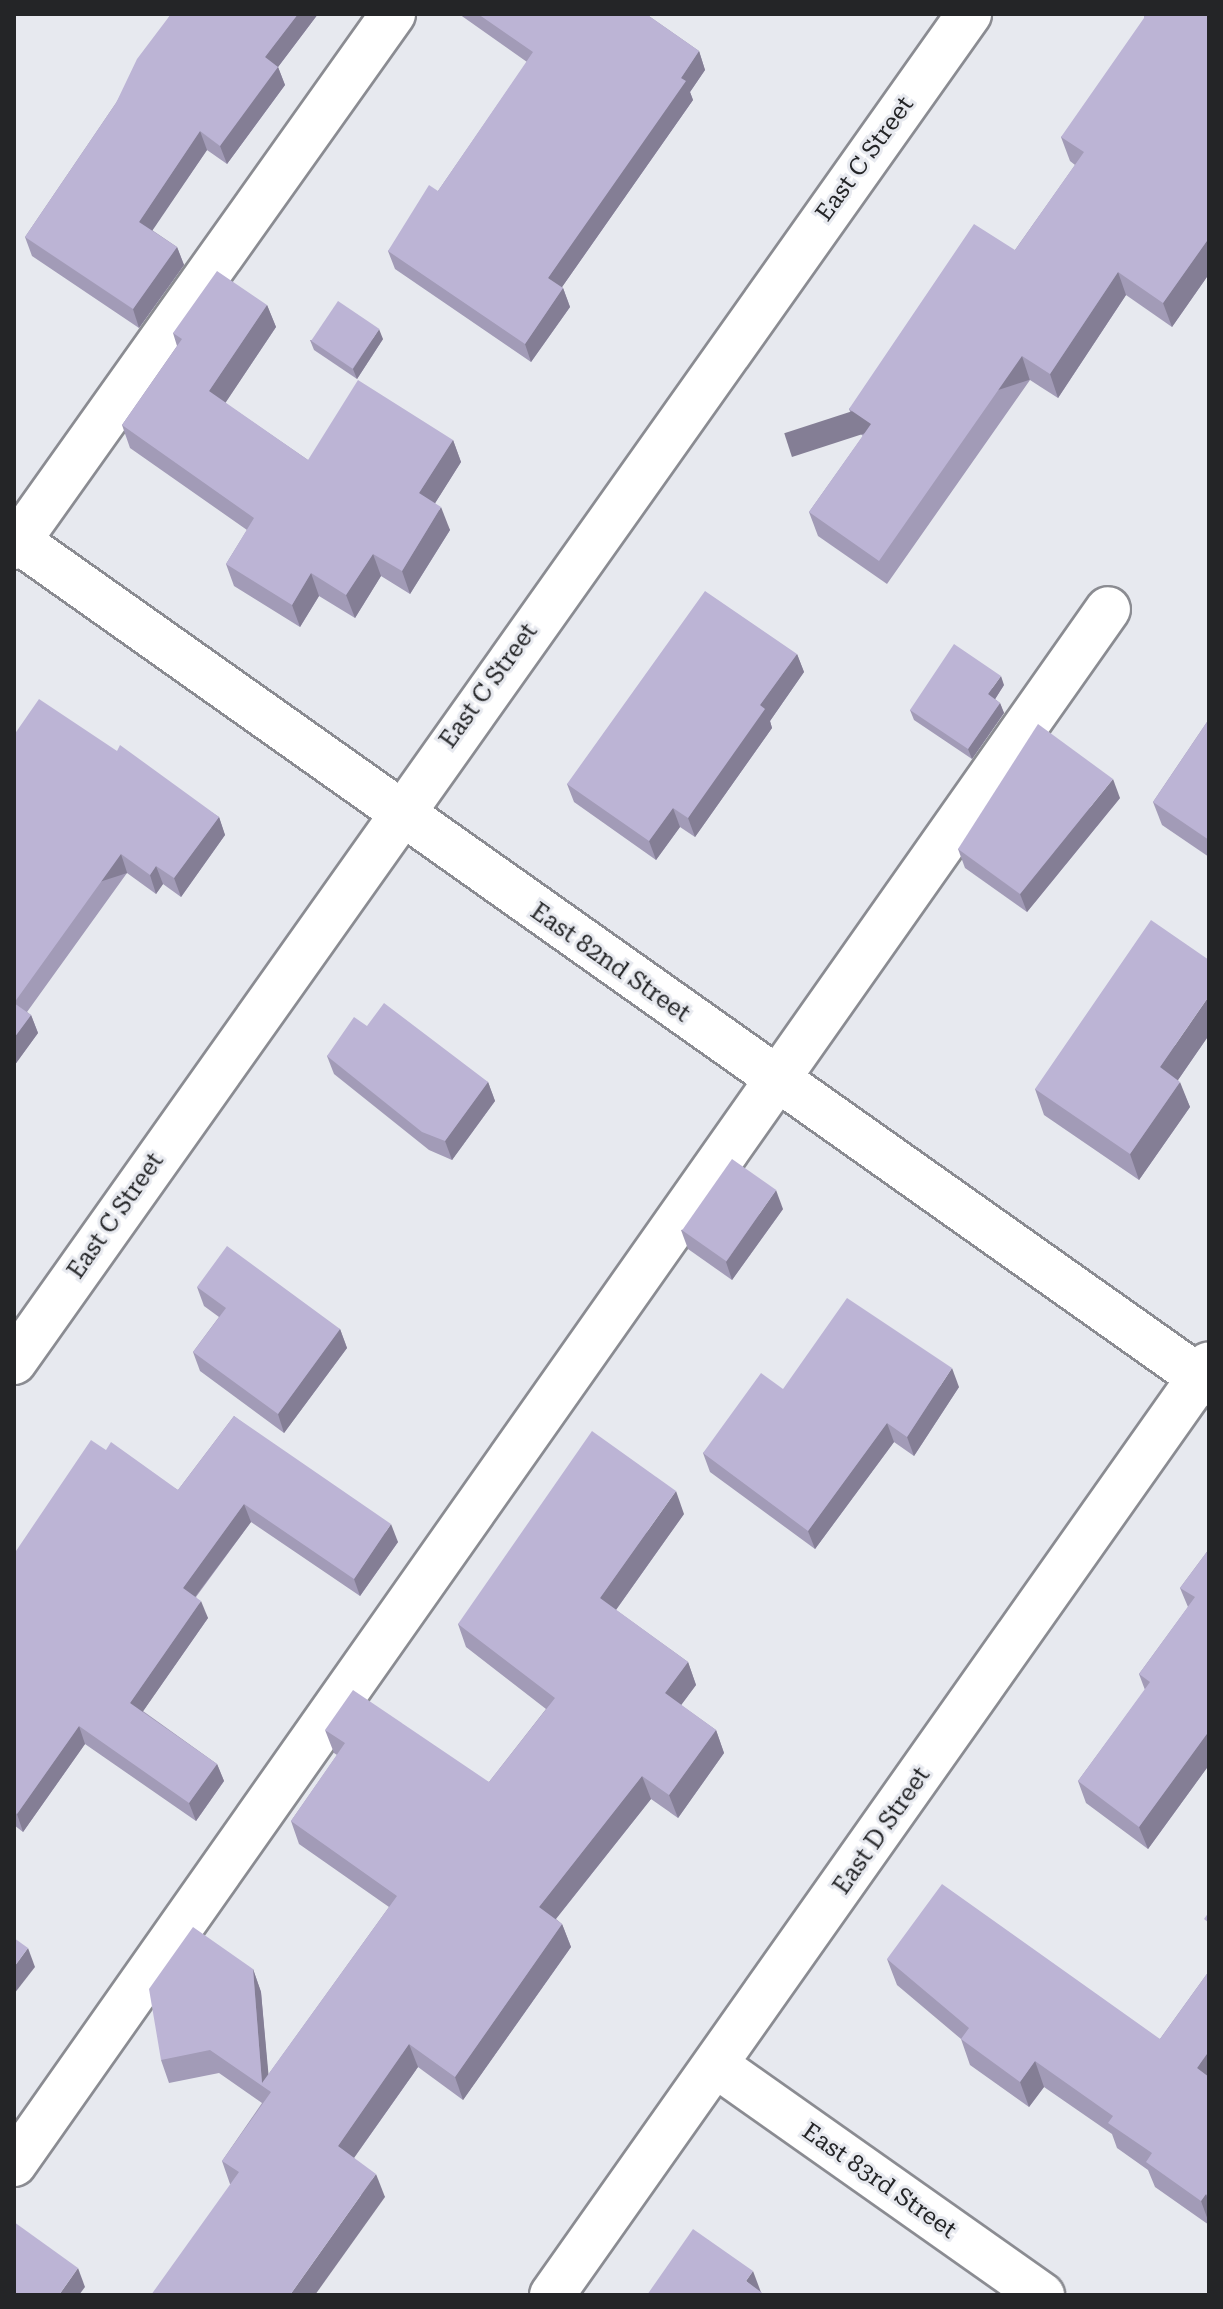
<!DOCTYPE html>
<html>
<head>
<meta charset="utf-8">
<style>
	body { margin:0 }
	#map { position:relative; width:1223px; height:2309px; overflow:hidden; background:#e7e9ef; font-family:"Roboto Serif",serif }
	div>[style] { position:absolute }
	.roads { filter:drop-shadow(2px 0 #8b8c92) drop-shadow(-2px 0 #8b8c92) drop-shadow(0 2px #8b8c92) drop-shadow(0 -2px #8b8c92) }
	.minor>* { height:44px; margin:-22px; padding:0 22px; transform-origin:22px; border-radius:22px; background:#fff }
	.wall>* { inset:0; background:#a29bb7 }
	.shaded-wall>* { inset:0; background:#847e95; transform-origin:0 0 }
	.building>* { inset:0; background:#bcb4d5; transform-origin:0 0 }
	span { translate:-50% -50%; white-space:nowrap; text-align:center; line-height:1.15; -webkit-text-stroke:6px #e7e9ef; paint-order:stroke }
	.street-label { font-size:24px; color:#242527 }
	.frame { position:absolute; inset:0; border:16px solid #242527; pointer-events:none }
</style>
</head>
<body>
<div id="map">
	<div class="roads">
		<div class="minor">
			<i style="left:14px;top:538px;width:1464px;rotate:35.3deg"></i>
			<i style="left:14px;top:547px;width:654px;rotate:-54.58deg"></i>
			<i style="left:14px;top:1362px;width:1652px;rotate:-54.68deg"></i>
			<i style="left:717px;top:2066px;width:398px;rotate:35.2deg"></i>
			<i style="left:14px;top:2164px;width:1901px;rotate:-54.87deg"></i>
			<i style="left:552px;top:2295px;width:1139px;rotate:-54.79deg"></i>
		</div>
	</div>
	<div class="wall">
		<i style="clip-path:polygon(171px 14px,318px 14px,278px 67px,285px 85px,227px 164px,207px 150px,152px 230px,177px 247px,184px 265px,139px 328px,32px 256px,25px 237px,116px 103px)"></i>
		<i style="clip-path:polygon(459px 14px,646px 14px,699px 51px,705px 70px,690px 92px,693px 100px,562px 287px,563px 288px,570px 307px,531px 362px,395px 269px,388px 251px,438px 191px,527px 62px)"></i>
		<i style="clip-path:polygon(1209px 14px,1209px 274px,1172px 327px,1126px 295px,1058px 398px,1030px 380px,887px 584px,818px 536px,809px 512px,863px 436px,858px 432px,849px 409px,1015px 250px,1075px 165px,1070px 161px,1061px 137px)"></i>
		<i style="clip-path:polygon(267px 305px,276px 327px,225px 403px,308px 460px,453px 440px,461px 462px,435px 503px,450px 530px,410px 594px,381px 576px,355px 618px,319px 596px,300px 627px,234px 586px,226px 564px,247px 530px,130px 448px,122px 425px,177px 346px,173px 333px)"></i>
		<i style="clip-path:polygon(383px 339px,357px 379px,314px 350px,310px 340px)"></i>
		<i style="clip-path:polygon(797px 654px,804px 672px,770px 721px,772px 728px,695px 837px,680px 827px,656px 860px,574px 802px,567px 784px)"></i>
		<i style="clip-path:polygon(1004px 685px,995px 699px,1000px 703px,1004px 713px,972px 759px,914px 720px,910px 710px)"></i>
		<i style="clip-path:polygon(1209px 719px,1209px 857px,1162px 825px,1153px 802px)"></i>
		<i style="clip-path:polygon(14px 735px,117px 751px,219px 817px,225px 835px,181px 897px,163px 884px,156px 894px,127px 873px,27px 1012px,31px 1015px,38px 1033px,14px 1066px)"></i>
		<i style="clip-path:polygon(1120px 798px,1027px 912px,965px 868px,958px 849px)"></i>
		<i style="clip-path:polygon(367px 1026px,488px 1082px,495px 1101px,452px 1160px,429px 1150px,334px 1074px,327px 1056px)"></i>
		<i style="clip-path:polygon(1209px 1035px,1178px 1080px,1190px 1107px,1139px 1180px,1044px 1115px,1035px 1089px)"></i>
		<i style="clip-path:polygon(783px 1209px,732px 1280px,688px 1249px,681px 1230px)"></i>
		<i style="clip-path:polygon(197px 1287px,340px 1329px,347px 1348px,284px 1433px,200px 1371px,193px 1352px,219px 1317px,204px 1306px)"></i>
		<i style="clip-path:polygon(959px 1387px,914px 1456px,894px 1442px,815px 1549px,710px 1472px,703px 1453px,783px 1389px)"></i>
		<i style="clip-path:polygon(234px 1416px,398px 1542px,360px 1596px,251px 1522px,196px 1597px,208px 1618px,143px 1711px,217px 1764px,224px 1781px,196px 1821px,85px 1744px,23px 1832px,14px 1825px,14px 1554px,106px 1450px,178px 1490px)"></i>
		<i style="clip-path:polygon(684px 1514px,616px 1610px,688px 1662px,696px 1685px,681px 1705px,716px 1730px,724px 1753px,678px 1818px,651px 1799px,556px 1919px,562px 1924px,571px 1947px,463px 2100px,418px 2067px,354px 2158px,385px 2197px,230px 2184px,222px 2161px,262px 2103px,219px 2073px,169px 2083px,161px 2060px,253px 1969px,261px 1992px,268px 2075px,389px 1907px,299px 1844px,291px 1821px,337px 1755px,334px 1753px,325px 1730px,489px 1782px,546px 1709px,466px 1647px,458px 1624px)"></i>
		<i style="clip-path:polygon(1209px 1549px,1209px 1765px,1148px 1849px,1086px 1803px,1078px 1781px,1145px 1690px,1139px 1674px,1188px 1607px,1180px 1588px)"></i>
		<i style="clip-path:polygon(887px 1959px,1160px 2039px,1209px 1971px,1209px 2225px,1155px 2187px,1148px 2170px,1117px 2148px,1112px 2134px,1044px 2087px,1029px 2107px,970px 2065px,961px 2039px,897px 1985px)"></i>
	</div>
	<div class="shaded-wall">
		<i style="clip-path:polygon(298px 14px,318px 14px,278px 67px,285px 85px,227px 164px,220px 146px,265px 57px)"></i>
		<i style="clip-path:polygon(699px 51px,705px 70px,690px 92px,693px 100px,555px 297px,548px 278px)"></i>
		<i style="clip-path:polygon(200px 131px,207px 150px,146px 240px,139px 222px)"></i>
		<i style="clip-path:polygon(1209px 238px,1209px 274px,1172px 327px,1163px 303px)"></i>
		<i style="clip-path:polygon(177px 247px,184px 265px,139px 328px,133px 309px)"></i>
		<i style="clip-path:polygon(1118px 272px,1126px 295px,1058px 398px,1050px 374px)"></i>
		<i style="clip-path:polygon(563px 288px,570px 307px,531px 362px,525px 344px)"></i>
		<i style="clip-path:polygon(267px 305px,276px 327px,218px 414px,209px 391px)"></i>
		<i style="clip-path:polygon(379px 329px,383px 339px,357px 379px,353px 369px)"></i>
		<i style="left:1022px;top:356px;width:25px;height:250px;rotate:72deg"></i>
		<i style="clip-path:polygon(453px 440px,461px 462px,427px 516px,419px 493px)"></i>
		<i style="clip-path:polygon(441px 507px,450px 530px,410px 594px,402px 571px)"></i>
		<i style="clip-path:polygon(373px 554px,381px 576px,355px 618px,346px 595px)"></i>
		<i style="clip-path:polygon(311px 573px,319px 596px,300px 627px,292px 605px)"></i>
		<i style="clip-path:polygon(797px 654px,804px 672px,770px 721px,772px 728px,695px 837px,688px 818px,760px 705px)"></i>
		<i style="clip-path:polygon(1001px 676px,1004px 685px,992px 704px,988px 694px)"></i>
		<i style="clip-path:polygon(1000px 703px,1004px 713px,972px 759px,968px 749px)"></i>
		<i style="clip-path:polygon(1113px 779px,1120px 798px,1027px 912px,1020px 894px)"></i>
		<i style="clip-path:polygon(673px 808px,680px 827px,656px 860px,649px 841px)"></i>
		<i style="clip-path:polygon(219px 817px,225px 835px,181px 897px,174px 878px)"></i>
		<i style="left:121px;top:854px;width:20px;height:183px;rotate:72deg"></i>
		<i style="clip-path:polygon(156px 866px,163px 884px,156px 894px,150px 875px)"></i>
		<i style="clip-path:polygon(1209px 996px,1209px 1035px,1169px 1093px,1160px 1067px)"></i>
		<i style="clip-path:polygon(31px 1015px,38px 1033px,14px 1066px,14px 1038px)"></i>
		<i style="clip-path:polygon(488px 1082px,495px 1101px,452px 1160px,445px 1141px)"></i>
		<i style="clip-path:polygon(1180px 1082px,1190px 1107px,1139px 1180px,1130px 1154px)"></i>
		<i style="clip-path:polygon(776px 1190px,783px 1209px,732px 1280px,726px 1262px)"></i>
		<i style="clip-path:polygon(340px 1329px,347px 1348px,284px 1433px,278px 1414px)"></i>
		<i style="clip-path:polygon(952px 1368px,959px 1387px,914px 1456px,907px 1437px)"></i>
		<i style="clip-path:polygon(887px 1423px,894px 1442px,815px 1549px,808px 1531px)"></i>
		<i style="clip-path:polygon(676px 1491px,684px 1514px,608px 1621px,600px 1598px)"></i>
		<i style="clip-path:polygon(244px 1504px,251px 1522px,189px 1605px,183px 1588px)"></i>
		<i style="clip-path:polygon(391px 1524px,398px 1542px,360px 1596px,354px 1579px)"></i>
		<i style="clip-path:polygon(201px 1601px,208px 1618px,137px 1720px,130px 1703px)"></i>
		<i style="clip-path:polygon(688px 1662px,696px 1685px,673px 1716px,665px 1693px)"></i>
		<i style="clip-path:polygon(79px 1726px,85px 1744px,23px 1832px,17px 1814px)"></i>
		<i style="clip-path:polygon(716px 1730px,724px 1753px,678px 1818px,669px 1795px)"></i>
		<i style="clip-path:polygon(1209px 1731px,1209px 1765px,1148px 1849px,1139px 1827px)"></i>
		<i style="clip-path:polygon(217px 1764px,224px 1781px,196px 1821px,189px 1803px)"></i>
		<i style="clip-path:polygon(642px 1776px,651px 1799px,547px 1930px,539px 1907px)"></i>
		<i style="clip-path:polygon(562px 1924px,571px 1947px,463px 2100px,455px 2077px)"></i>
		<i style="clip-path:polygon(28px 1948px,35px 1967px,14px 1994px,14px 1967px)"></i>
		<i style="clip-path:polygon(253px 1969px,261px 1992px,270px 2091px,262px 2083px)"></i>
		<i style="clip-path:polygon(409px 2044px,418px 2067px,346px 2169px,338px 2146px)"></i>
		<i style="clip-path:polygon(1209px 2051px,1209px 2090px,1197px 2068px)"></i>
		<i style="clip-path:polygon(1035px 2061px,1044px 2087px,1029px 2107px,1020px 2082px)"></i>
		<i style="clip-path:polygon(376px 2174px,385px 2197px,315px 2295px,290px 2295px)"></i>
		<i style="clip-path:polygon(1206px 2194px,1209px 2204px,1209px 2223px,1201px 2201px)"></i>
		<i style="clip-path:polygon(78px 2268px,85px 2287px,79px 2295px,59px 2295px)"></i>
		<i style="clip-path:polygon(753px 2271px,762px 2295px,746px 2281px)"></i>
	</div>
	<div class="building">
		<i style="clip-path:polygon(171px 14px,298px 14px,265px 57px,278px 67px,220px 146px,200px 131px,139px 222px,177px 247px,133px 309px,25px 237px,116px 103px,137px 59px)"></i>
		<i style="clip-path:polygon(478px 14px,646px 14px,699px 51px,681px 78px,686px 81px,548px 278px,563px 288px,525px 344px,388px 251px,429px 185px,438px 191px,533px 52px)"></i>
		<i style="clip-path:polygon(1144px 14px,1209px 14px,1209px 238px,1163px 303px,1118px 272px,1050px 374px,1022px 356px,879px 561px,809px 512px,871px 424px,849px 409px,974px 224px,1015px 250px,1084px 152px,1061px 137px,1144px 18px)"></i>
		<i style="clip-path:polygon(217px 271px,267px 305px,209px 391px,308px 460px,358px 380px,453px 440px,419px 493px,441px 507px,402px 571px,373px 554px,346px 595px,311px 573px,292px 605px,226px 564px,254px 518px,122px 425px,182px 339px,173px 333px)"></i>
		<i style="left:338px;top:301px;width:50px;height:48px;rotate:34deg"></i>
		<i style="clip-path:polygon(705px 591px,797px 654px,760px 705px,765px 709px,688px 818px,673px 808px,649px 841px,567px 784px)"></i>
		<i style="clip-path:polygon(954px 644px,1001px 676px,988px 694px,1000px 703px,968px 749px,910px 710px)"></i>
		<i style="clip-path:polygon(39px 699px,117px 751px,120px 745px,219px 817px,174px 878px,156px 866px,150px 875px,121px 854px,14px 1003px,31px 1015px,14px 1038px,14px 735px)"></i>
		<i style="clip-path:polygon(1209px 719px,1209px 840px,1153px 802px)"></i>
		<i style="clip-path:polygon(1038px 724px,1113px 779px,1020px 894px,958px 849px)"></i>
		<i style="clip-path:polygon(1151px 920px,1209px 960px,1209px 996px,1160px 1067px,1180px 1082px,1130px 1154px,1035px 1089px)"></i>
		<i style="clip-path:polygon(384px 1003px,488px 1082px,445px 1141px,422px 1132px,327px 1056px,354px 1017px,367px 1026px)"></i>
		<i style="left:732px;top:1159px;width:54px;height:87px;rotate:35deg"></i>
		<i style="clip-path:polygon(227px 1246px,340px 1329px,278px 1414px,193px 1352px,226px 1308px,197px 1287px)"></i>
		<i style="clip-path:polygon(847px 1298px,952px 1368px,907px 1437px,887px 1423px,808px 1531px,703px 1453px,761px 1373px,783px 1389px)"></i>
		<i style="clip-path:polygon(234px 1416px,391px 1524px,354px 1579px,244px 1504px,183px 1588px,201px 1601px,130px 1703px,217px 1764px,189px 1803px,79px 1726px,17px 1814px,14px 1812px,14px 1554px,91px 1440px,106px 1450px,111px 1442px,178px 1490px)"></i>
		<i style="clip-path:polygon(592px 1431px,676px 1491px,600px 1598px,688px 1662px,665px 1693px,716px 1730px,669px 1795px,642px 1776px,539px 1907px,562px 1924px,455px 2077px,409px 2044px,338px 2146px,376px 2174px,290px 2295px,151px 2295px,239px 2172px,222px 2161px,271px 2092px,210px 2050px,161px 2060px,149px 1989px,193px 1927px,253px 1969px,262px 2083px,397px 1896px,291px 1821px,345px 1743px,325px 1730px,353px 1690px,489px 1782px,555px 1698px,458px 1624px)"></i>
		<i style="clip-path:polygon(1209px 1549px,1209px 1731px,1139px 1827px,1078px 1781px,1150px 1682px,1139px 1674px,1195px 1597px,1180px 1588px)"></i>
		<i style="clip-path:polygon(942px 1884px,1160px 2039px,1209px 1971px,1209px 2051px,1197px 2068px,1209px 2077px,1209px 2197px,1206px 2194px,1201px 2201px,1146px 2162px,1152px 2153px,1108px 2123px,1113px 2116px,1035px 2061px,1020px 2082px,961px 2039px,969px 2028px,887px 1959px)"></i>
		<i style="clip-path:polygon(1209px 1912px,1209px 1923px,1204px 1919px)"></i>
		<i style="clip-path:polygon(14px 1938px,28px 1948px,14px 1967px)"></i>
		<i style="clip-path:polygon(14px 2222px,78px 2268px,59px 2295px,14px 2295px)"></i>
		<i style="clip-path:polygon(693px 2229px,753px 2271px,746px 2281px,765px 2295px,647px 2295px)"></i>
	</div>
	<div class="street-label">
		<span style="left:865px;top:159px;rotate:-54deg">East C Street</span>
		<span style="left:489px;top:686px;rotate:-54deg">East C Street</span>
		<span style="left:610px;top:963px;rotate:35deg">East 82nd Street</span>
		<span style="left:116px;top:1216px;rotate:-55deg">East C Street</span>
		<span style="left:882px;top:1831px;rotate:-55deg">East D Street</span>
		<span style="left:879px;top:2181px;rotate:35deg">East 83rd Street</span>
	</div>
	<div class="frame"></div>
</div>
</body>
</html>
